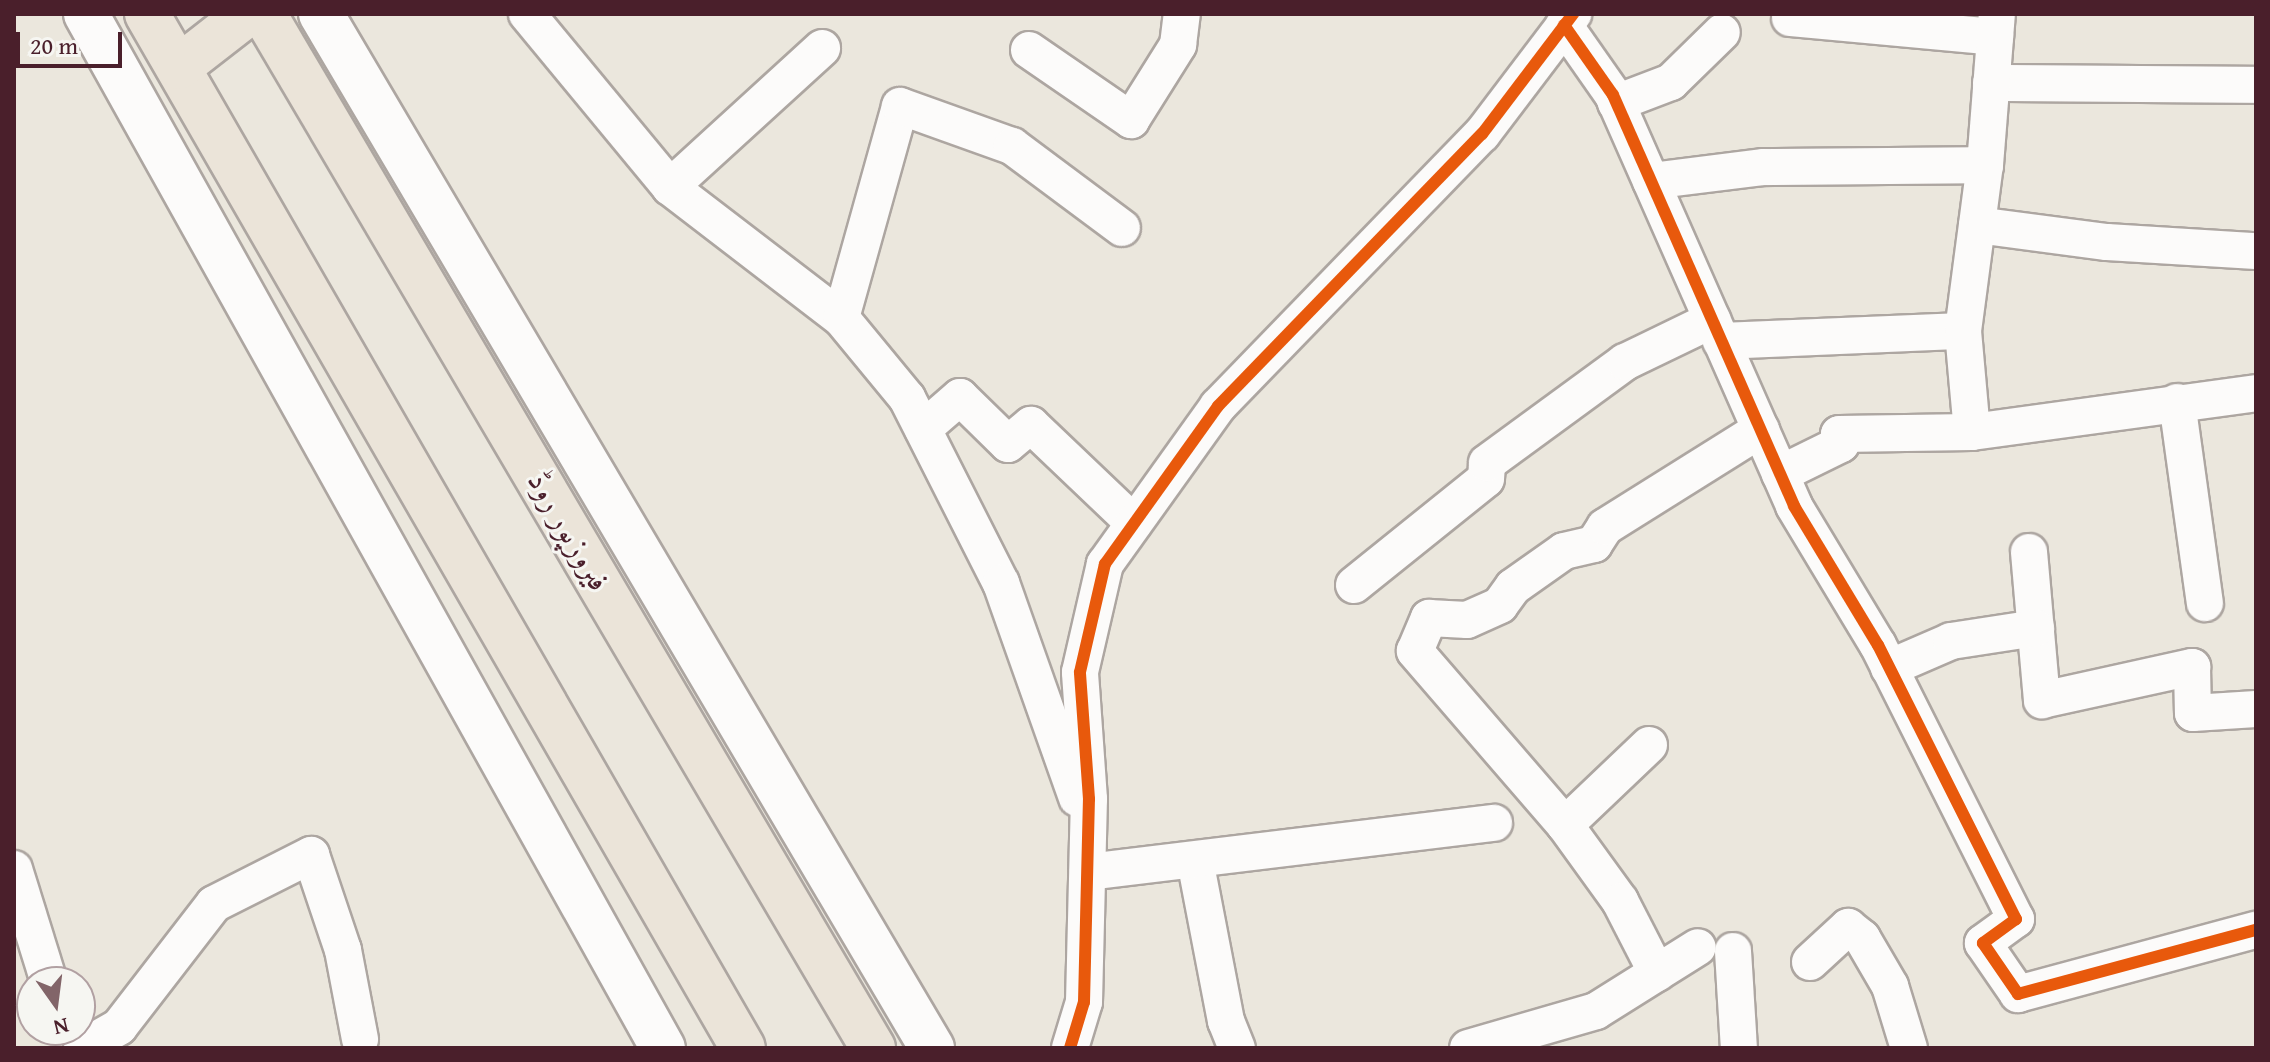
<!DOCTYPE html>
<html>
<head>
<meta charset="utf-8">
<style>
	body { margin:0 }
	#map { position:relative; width:2270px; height:1062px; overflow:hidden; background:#ebe7dd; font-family:"Gentium Book Plus",Amiri,serif }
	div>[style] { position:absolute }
	.roads { filter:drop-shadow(2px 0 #ada6a1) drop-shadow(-2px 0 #ada6a1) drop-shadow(0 2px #ada6a1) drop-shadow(0 -2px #ada6a1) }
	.minor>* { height:36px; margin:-18px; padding:0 18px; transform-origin:18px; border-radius:18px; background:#fcfbfa }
	.tertiary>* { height:44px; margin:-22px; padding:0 22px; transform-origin:22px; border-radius:22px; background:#fcfbfa }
	.trunk>* { height:44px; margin:-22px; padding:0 22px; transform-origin:22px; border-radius:22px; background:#ebe4d9 }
	.cycleway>* { height:12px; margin:-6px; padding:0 6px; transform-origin:6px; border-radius:6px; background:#e8590c }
	span { translate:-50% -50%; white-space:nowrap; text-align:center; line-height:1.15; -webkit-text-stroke:6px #f6f6f2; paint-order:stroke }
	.street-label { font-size:32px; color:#4a1f2b }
	.frame { position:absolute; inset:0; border:16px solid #4a1f2b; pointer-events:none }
	.north { position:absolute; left:16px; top:966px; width:80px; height:80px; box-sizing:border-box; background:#f6f6f2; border:2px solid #b1a0a2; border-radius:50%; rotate:166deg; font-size:22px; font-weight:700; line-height:32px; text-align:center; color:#4a1f2b }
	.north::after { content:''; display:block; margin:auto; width:28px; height:36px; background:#826569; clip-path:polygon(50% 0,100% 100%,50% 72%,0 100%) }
	.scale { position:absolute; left:16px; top:32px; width:106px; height:36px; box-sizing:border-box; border:4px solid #4a1f2b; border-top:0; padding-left:10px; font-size:24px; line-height:28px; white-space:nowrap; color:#4a1f2b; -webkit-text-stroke:6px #f6f6f2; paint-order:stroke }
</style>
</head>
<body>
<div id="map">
	<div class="roads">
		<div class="minor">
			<i style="left:527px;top:14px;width:224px;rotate:50.4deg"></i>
			<i style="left:670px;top:187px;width:215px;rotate:37.5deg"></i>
			<i style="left:841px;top:318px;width:104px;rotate:50.5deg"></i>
			<i style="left:907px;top:398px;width:208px;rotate:63.1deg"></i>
			<i style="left:1001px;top:583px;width:228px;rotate:70.5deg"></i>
			<i style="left:1790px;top:18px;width:206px;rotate:5.3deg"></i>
			<i style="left:1564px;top:25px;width:85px;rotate:55deg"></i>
			<i style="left:1613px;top:95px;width:449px;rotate:66.2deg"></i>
			<i style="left:1794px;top:506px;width:162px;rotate:58.9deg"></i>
			<i style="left:1878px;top:645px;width:307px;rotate:63.3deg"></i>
			<i style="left:2016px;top:919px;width:41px;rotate:144deg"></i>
			<i style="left:1983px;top:943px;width:62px;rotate:55.5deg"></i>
			<i style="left:2018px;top:994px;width:246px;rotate:-15.1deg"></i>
			<i style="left:1029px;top:50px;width:124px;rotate:34.5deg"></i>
			<i style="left:1131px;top:120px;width:89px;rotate:-57.9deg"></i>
			<i style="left:1178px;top:45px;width:31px;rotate:-83deg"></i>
			<i style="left:1991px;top:83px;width:265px;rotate:0.4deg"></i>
			<i style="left:1616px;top:103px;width:59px;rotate:-20.9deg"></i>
			<i style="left:1671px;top:82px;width:71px;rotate:-44.4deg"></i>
			<i style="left:1651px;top:181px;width:114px;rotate:-7.1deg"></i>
			<i style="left:1764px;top:167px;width:221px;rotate:-0.5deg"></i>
			<i style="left:1985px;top:165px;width:151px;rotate:-85.5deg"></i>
			<i style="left:670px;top:187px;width:206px;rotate:-42.4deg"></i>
			<i style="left:1977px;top:225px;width:131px;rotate:7.5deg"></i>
			<i style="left:2107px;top:242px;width:149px;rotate:3.5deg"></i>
			<i style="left:841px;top:318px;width:220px;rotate:-74.4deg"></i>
			<i style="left:900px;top:106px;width:119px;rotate:19.7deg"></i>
			<i style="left:1012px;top:146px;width:137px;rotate:36.7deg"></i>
			<i style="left:1721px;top:341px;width:242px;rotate:-2.4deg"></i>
			<i style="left:2177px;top:402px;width:203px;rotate:82.1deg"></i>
			<i style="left:923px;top:429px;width:49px;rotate:-40.9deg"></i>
			<i style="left:960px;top:397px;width:67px;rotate:44.4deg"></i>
			<i style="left:1008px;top:444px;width:30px;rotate:-40deg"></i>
			<i style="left:1031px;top:425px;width:142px;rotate:43.6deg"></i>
			<i style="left:1972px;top:432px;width:287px;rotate:-7.8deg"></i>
			<i style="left:1780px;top:474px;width:68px;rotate:-26.2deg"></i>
			<i style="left:1841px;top:444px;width:10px;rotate:-101deg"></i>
			<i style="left:1839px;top:434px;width:133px;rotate:-0.9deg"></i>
			<i style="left:1972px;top:432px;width:101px;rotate:-95.1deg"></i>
			<i style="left:1963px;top:331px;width:167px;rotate:-82.5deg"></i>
			<i style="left:2029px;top:552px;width:149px;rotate:85deg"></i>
			<i style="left:2042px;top:700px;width:154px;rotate:-12.4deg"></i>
			<i style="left:2192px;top:667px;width:46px;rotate:88.8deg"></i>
			<i style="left:2193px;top:713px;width:63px;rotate:-3.6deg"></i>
			<i style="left:1354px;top:585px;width:169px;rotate:-38.8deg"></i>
			<i style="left:1486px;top:479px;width:16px;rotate:-86deg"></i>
			<i style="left:1487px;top:463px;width:171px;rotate:-36.2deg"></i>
			<i style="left:1625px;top:362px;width:97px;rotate:-25.8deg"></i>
			<i style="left:1889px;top:668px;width:68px;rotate:-23.5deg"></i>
			<i style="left:1951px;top:641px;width:86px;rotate:-8.7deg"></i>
			<i style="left:1649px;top:745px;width:116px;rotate:136.4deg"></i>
			<i style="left:1565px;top:825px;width:230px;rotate:-130.8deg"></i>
			<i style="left:1415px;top:651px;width:36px;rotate:-67deg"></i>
			<i style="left:1429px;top:618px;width:38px;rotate:3deg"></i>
			<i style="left:1467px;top:620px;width:36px;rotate:-24deg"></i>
			<i style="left:1500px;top:605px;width:22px;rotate:-54deg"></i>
			<i style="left:1513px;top:587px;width:62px;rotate:-35.2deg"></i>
			<i style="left:1564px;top:551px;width:31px;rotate:-13deg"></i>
			<i style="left:1594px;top:544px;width:20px;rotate:-57deg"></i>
			<i style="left:1605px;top:527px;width:184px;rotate:-32.1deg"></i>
			<i style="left:1565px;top:825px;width:94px;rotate:54.1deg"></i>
			<i style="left:1620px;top:901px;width:81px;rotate:62.8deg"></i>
			<i style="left:1195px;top:860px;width:164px;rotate:79.1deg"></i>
			<i style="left:1226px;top:1021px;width:29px;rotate:68deg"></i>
			<i style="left:14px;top:869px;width:118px;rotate:72.8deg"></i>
			<i style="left:1088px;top:872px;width:409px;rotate:-6.9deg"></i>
			<i style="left:1733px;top:951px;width:97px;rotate:86.5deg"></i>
			<i style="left:1810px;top:962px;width:52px;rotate:-42.6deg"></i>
			<i style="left:1848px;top:927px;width:18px;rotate:38deg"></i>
			<i style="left:1862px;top:938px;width:56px;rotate:59.7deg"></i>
			<i style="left:1890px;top:986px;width:65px;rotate:73deg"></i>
			<i style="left:82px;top:1048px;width:43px;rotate:-29.6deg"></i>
			<i style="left:119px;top:1027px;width:155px;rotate:-52.3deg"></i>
			<i style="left:214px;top:904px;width:109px;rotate:-26.8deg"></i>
			<i style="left:311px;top:855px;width:100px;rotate:71.4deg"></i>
			<i style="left:343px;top:950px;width:91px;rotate:79.2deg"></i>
			<i style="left:1070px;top:1048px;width:48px;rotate:-73.1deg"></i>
			<i style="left:1084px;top:1002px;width:203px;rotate:-88.6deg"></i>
			<i style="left:1089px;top:799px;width:127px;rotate:-94.1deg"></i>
			<i style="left:1080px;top:672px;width:111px;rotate:-77deg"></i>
			<i style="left:1105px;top:564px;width:194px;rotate:-54.4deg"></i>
			<i style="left:1218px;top:406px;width:379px;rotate:-45.9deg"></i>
			<i style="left:1482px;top:134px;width:151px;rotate:-52.8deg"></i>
			<i style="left:1468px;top:1048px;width:133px;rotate:-16.1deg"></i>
			<i style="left:1596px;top:1011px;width:120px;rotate:-32.1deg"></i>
		</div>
		<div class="tertiary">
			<i style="left:86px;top:14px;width:1184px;rotate:60.84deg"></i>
			<i style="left:321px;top:14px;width:1201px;rotate:59.42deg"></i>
		</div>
		<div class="trunk">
			<i style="left:147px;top:14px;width:1193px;rotate:60.04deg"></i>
			<i style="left:264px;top:14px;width:1200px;rotate:59.5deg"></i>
			<i style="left:179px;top:67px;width:86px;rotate:-37.9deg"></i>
		</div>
	</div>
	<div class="cycleway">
		<i style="left:1564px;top:25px;width:85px;rotate:55deg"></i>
		<i style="left:1613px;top:95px;width:449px;rotate:66.2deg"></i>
		<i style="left:1794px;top:506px;width:162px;rotate:58.9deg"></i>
		<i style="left:1878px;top:645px;width:307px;rotate:63.3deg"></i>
		<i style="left:2016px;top:919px;width:41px;rotate:144deg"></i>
		<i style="left:1983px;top:943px;width:62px;rotate:55.5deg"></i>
		<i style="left:2018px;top:994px;width:246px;rotate:-15.1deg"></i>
		<i style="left:1070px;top:1048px;width:48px;rotate:-73.1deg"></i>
		<i style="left:1084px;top:1002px;width:203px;rotate:-88.6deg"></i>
		<i style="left:1089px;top:799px;width:127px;rotate:-94.1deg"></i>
		<i style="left:1080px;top:672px;width:111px;rotate:-77deg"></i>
		<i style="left:1105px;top:564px;width:194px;rotate:-54.4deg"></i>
		<i style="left:1218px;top:406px;width:379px;rotate:-45.9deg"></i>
		<i style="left:1482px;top:134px;width:151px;rotate:-52.8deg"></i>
	</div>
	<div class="street-label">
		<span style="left:569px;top:531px;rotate:60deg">فیروزپور روڈ</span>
	</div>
	<div class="frame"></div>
	<div class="north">N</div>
	<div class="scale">20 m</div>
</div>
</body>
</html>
